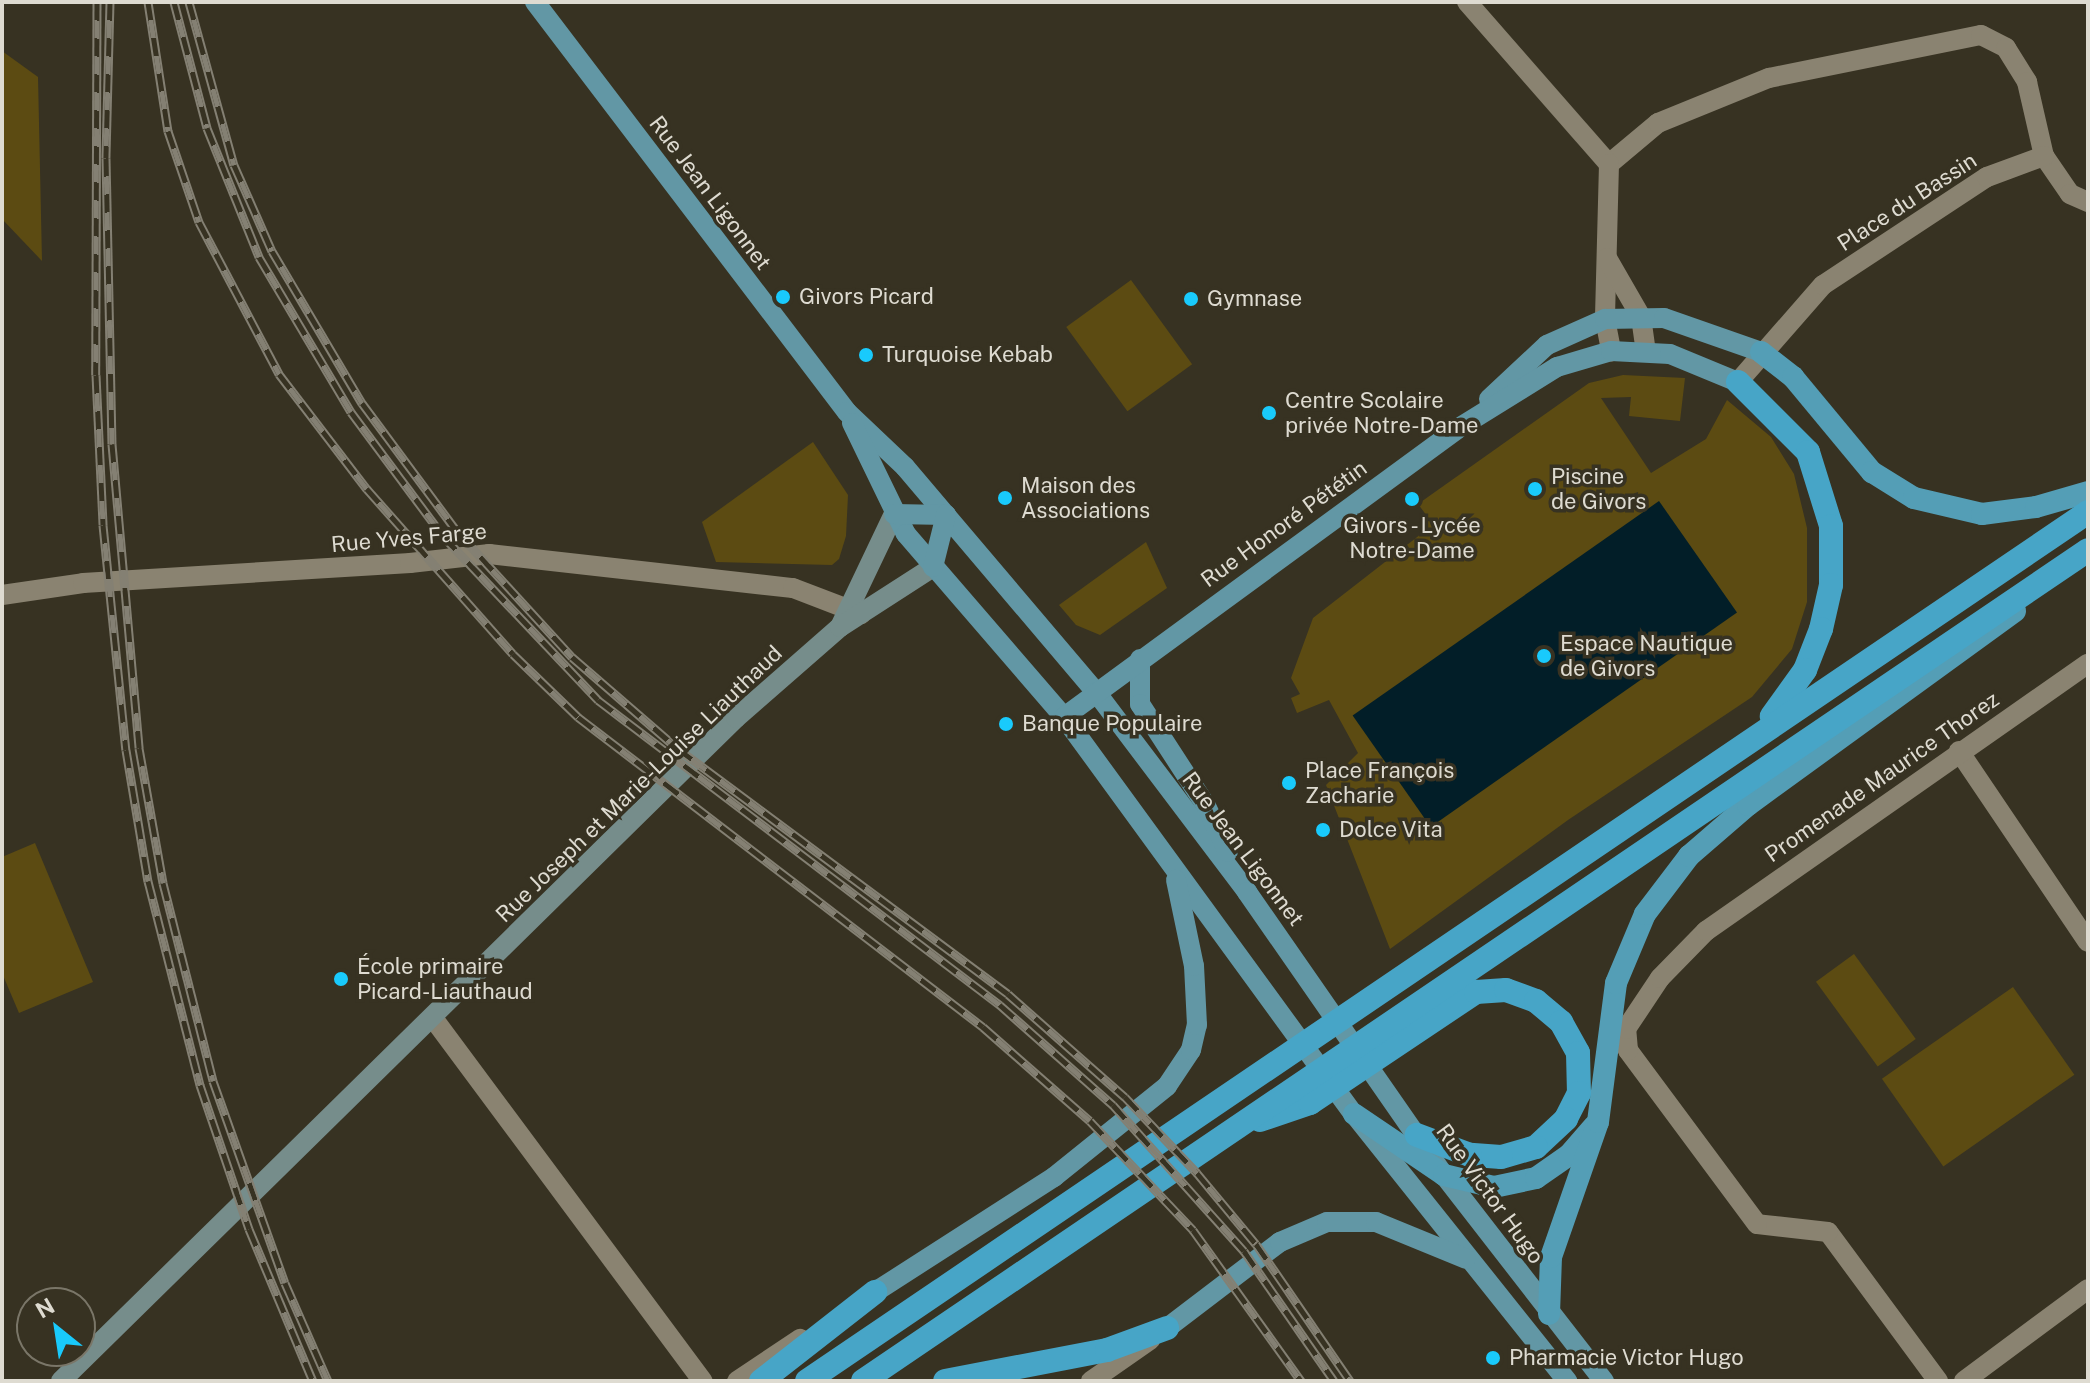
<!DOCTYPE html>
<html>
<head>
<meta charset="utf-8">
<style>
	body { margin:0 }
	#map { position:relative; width:2090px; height:1383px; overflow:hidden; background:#373222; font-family:"Public Sans",sans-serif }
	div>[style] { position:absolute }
	.green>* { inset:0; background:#5c4b12; transform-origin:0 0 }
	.water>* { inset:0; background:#021e28; transform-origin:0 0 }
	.minor>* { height:20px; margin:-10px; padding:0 10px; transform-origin:10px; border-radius:10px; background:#8a8371 }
	.tertiary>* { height:20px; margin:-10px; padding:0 10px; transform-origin:10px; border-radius:10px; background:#8a8371 }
	.secondary>* { height:20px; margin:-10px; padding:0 10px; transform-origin:10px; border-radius:10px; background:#768d8b }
	.primary>* { height:20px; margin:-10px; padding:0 10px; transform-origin:10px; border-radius:10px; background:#6297a5 }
	.trunk>* { height:22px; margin:-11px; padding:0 11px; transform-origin:11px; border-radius:11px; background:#549eb6 }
	.motorway>* { height:24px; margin:-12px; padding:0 12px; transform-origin:12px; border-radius:12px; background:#47a5c7 }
	.rail>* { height:9px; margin-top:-4.5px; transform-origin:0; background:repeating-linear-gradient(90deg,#373222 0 18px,#848073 0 36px); box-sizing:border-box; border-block:2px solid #848073 }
	.dots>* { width:22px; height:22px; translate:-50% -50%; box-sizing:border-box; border:4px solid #373222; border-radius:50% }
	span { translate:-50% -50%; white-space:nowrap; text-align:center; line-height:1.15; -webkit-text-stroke:7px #373222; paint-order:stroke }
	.street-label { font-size:22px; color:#dedbd1 }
	.poi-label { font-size:22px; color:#dedbd1 }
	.left { translate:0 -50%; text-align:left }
	.frame { position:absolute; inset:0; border:4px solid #dedbd1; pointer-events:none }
	.north { position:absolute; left:16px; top:1287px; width:80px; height:80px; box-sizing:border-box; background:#373222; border:2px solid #7a7668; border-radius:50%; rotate:330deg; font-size:22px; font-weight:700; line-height:32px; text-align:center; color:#dedbd1 }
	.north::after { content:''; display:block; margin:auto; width:28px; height:36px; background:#19cafc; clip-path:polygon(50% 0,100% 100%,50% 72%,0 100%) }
</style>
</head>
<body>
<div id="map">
	<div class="green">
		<i style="clip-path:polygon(2px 51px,38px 77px,42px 261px,2px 219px)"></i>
		<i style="left:1131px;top:280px;width:104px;height:80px;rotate:54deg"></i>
		<i style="clip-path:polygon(1623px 375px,1685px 378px,1680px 421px,1629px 416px,1631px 397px,1601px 398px,1651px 473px,1706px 439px,1727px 400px,1771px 437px,1794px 474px,1807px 528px,1807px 602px,1792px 649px,1752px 697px,1568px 820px,1390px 949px,1326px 785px,1358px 753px,1329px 700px,1297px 713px,1291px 698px,1300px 694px,1291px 678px,1313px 618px,1421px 534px,1418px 529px,1430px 520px,1418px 504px,1589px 383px)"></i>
		<i style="clip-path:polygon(813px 442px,848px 495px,846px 536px,839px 559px,832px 565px,716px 562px,702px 522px)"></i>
		<i style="clip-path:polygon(1146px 542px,1167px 588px,1100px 635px,1076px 625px,1059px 605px)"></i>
		<i style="clip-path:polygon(35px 843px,93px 982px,19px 1013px,2px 973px,2px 857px)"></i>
		<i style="left:1854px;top:954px;width:105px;height:47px;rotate:54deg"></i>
		<i style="left:2013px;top:987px;width:107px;height:160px;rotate:55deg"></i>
	</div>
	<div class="water">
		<i style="left:1659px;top:501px;width:136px;height:374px;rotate:55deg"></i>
	</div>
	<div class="minor">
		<i style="left:1609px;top:164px;width:64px;rotate:-39.9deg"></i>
		<i style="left:1658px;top:123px;width:120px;rotate:-22.1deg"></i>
		<i style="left:1769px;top:78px;width:216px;rotate:-11.5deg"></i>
		<i style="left:1981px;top:35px;width:28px;rotate:27deg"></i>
		<i style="left:2006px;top:48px;width:40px;rotate:58deg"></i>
		<i style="left:2027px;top:82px;width:76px;rotate:77.1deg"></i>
		<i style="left:2044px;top:156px;width:46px;rotate:55.6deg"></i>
		<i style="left:2070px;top:194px;width:20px;rotate:24deg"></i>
		<i style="left:1738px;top:382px;width:129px;rotate:-48.8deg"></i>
		<i style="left:1823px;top:285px;width:196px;rotate:-33.4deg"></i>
		<i style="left:1987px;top:177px;width:61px;rotate:-20.2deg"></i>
		<i style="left:2px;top:595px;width:82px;rotate:-8.4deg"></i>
		<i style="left:83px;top:583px;width:328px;rotate:-3.5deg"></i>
		<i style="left:410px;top:563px;width:80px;rotate:-6.5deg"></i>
		<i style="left:489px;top:554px;width:306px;rotate:6.4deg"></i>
		<i style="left:793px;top:588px;width:73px;rotate:20.9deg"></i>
		<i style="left:1959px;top:751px;width:230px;rotate:56deg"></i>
		<i style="left:433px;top:1018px;width:452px;rotate:53.4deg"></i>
		<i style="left:737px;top:1381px;width:76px;rotate:-33.7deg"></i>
		<i style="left:1091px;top:1381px;width:72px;rotate:-34.8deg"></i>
		<i style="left:1938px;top:1381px;width:185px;rotate:-126.4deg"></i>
		<i style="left:1828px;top:1232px;width:71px;rotate:-173.6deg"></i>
		<i style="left:1757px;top:1224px;width:217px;rotate:-126.6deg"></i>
		<i style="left:1628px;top:1050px;width:21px;rotate:-95deg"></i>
		<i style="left:1626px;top:1029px;width:61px;rotate:-56.3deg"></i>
		<i style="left:1660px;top:978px;width:66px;rotate:-45.6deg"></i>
		<i style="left:1706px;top:931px;width:466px;rotate:-35deg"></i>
		<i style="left:1964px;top:1381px;width:154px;rotate:-36.6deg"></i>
	</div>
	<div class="tertiary">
		<i style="left:1467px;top:2px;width:215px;rotate:48.8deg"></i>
		<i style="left:1609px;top:164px;width:155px;rotate:91.5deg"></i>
		<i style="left:1605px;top:319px;width:33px;rotate:79deg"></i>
		<i style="left:1607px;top:258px;width:68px;rotate:60deg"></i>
		<i style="left:1641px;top:317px;width:35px;rotate:82deg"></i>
	</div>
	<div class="secondary">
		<i style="left:840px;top:627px;width:125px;rotate:-64.5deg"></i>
		<i style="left:61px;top:1381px;width:946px;rotate:-44.49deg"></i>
		<i style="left:736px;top:718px;width:138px;rotate:-41.2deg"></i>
		<i style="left:840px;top:627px;width:111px;rotate:-32.8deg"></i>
	</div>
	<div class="primary">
		<i style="left:535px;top:2px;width:515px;rotate:52.73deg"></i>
		<i style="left:847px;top:412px;width:80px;rotate:43.5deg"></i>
		<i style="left:905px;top:467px;width:295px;rotate:49.7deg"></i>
		<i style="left:1096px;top:692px;width:251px;rotate:52.9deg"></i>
		<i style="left:1247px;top:892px;width:345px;rotate:55.2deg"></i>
		<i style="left:1444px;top:1175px;width:261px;rotate:52.2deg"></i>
		<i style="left:1489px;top:399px;width:79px;rotate:-43deg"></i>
		<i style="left:1547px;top:345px;width:64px;rotate:-24.1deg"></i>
		<i style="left:1605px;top:319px;width:59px;rotate:-1deg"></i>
		<i style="left:1664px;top:318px;width:103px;rotate:19.3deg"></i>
		<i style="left:852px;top:423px;width:123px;rotate:64.1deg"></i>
		<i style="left:906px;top:534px;width:242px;rotate:49.2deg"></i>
		<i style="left:1064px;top:717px;width:492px;rotate:53.9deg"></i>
		<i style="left:1354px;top:1114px;width:342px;rotate:51.4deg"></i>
		<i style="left:894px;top:514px;width:52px;rotate:1.1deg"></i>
		<i style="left:933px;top:567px;width:54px;rotate:-76deg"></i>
		<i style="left:1140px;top:659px;width:45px;rotate:90deg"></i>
		<i style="left:1140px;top:704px;width:119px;rotate:57deg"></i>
		<i style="left:1205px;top:804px;width:53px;rotate:64.4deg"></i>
		<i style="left:1064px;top:717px;width:487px;rotate:-36.2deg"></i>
		<i style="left:1457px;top:429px;width:118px;rotate:-31.8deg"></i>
		<i style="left:1557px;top:367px;width:56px;rotate:-16.5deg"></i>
		<i style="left:1611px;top:351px;width:59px;rotate:2.9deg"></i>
		<i style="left:1670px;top:354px;width:74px;rotate:22.4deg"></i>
		<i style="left:875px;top:1292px;width:213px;rotate:-32.7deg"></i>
		<i style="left:1054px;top:1177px;width:145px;rotate:-38.8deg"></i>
		<i style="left:1167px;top:1086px;width:43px;rotate:-56.3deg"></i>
		<i style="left:1191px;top:1050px;width:26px;rotate:-77deg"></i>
		<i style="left:1197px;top:1025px;width:59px;rotate:-92.9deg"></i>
		<i style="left:1194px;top:966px;width:88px;rotate:-101.8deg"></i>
		<i style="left:1167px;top:1328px;width:142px;rotate:-37.3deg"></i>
		<i style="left:1280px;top:1242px;width:51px;rotate:-23.1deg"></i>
		<i style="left:1327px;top:1222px;width:49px"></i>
		<i style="left:1376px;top:1222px;width:97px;rotate:22.3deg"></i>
	</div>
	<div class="trunk">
		<i style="left:1761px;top:352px;width:41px;rotate:38deg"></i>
		<i style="left:1793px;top:377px;width:124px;rotate:50.3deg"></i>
		<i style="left:1872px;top:472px;width:49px;rotate:31.8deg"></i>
		<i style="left:1914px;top:498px;width:70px;rotate:13.2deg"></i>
		<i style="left:1982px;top:514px;width:54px;rotate:-7.4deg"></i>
		<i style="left:2036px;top:507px;width:54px;rotate:-16.1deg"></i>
		<i style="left:1354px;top:1114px;width:109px;rotate:34.1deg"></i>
		<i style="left:1444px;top:1175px;width:51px;rotate:13.5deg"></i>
		<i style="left:1494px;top:1187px;width:43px;rotate:-12.1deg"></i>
		<i style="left:1536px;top:1178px;width:40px;rotate:-34.9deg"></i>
		<i style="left:1569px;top:1155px;width:38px;rotate:-49deg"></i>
		<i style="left:1549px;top:1314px;width:57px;rotate:-88deg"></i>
		<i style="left:1551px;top:1257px;width:143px;rotate:-70.8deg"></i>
		<i style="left:1598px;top:1122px;width:140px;rotate:-82.6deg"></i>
		<i style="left:1616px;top:983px;width:75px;rotate:-67.2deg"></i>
		<i style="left:1645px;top:914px;width:73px;rotate:-52.8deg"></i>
		<i style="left:1689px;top:856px;width:78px;rotate:-40.8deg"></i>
		<i style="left:1748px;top:805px;width:330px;rotate:-36deg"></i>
	</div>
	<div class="motorway">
		<i style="left:1738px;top:382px;width:99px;rotate:45deg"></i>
		<i style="left:1808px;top:452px;width:77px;rotate:72.7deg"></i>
		<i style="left:1831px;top:526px;width:59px;rotate:90deg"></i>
		<i style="left:1831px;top:585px;width:45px;rotate:102.8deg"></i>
		<i style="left:1821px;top:629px;width:44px;rotate:111.3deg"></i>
		<i style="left:1805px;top:670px;width:57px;rotate:125.7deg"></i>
		<i style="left:1260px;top:1120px;width:53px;rotate:-18.8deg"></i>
		<i style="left:1310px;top:1103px;width:200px;rotate:-33.8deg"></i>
		<i style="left:1476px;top:992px;width:30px;rotate:-4deg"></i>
		<i style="left:1506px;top:990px;width:32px;rotate:20deg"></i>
		<i style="left:1536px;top:1001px;width:33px;rotate:40deg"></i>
		<i style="left:1561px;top:1022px;width:35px;rotate:61deg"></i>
		<i style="left:1578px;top:1053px;width:40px;rotate:88.6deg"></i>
		<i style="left:1579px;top:1093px;width:29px;rotate:117deg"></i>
		<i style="left:1566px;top:1119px;width:41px;rotate:137deg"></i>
		<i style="left:1536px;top:1147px;width:36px;rotate:164deg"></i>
		<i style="left:1501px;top:1157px;width:31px;rotate:-176deg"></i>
		<i style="left:1470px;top:1155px;width:57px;rotate:-159.3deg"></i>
		<i style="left:761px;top:1381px;width:145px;rotate:-38deg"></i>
		<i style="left:807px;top:1381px;width:1548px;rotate:-34.15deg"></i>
		<i style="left:863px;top:1381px;width:1480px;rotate:-34.15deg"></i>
		<i style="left:945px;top:1381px;width:165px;rotate:-10.8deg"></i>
		<i style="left:1107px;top:1350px;width:64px;rotate:-20.1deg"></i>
	</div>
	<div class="rail">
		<i style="left:97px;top:2px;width:373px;rotate:90.2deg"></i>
		<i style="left:96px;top:375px;width:150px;rotate:87.3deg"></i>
		<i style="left:103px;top:525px;width:226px;rotate:84.2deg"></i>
		<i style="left:126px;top:750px;width:133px;rotate:80.5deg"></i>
		<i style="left:148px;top:881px;width:211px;rotate:75.7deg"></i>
		<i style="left:200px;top:1085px;width:152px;rotate:71.2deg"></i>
		<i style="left:249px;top:1229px;width:165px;rotate:67.2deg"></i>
		<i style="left:110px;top:2px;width:156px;rotate:91.5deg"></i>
		<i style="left:106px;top:158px;width:286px;rotate:88.8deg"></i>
		<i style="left:112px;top:444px;width:305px;rotate:84.9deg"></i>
		<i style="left:139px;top:748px;width:137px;rotate:79.9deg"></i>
		<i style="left:163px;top:883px;width:204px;rotate:75.8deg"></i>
		<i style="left:213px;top:1081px;width:214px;rotate:70.4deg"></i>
		<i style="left:285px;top:1283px;width:107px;rotate:66.3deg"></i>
		<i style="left:148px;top:2px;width:131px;rotate:81.2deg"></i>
		<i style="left:168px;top:131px;width:96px;rotate:71.2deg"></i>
		<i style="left:199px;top:222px;width:172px;rotate:62.2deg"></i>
		<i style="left:279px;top:374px;width:145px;rotate:52.6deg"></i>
		<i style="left:367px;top:489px;width:220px;rotate:48.5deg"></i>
		<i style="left:513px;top:654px;width:91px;rotate:44.1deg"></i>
		<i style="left:578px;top:717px;width:510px;rotate:37.43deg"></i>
		<i style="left:983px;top:1027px;width:142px;rotate:41.3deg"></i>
		<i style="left:1090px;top:1121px;width:150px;rotate:46.6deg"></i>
		<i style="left:1193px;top:1230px;width:186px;rotate:54.4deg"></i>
		<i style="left:174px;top:2px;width:130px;rotate:75.3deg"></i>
		<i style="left:207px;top:128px;width:139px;rotate:68deg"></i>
		<i style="left:259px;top:257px;width:180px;rotate:59.3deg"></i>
		<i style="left:351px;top:412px;width:154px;rotate:53.4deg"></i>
		<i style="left:443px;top:536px;width:226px;rotate:46.6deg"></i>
		<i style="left:598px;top:700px;width:505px;rotate:37.19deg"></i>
		<i style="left:1000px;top:1005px;width:151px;rotate:41.5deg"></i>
		<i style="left:1113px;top:1105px;width:196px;rotate:48.1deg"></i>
		<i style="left:1244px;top:1251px;width:158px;rotate:55.3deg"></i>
		<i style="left:189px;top:2px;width:169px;rotate:74.6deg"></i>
		<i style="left:234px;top:165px;width:94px;rotate:66.2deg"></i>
		<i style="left:272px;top:251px;width:177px;rotate:59.4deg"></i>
		<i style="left:362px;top:403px;width:158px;rotate:53.5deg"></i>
		<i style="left:456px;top:530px;width:172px;rotate:47.6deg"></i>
		<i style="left:572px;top:657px;width:139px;rotate:40.9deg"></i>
		<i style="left:677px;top:748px;width:412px;rotate:36.6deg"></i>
		<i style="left:1008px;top:994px;width:156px;rotate:41.4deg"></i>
		<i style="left:1125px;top:1097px;width:105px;rotate:46.5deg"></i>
		<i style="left:1197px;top:1173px;width:92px;rotate:50.3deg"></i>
		<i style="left:1256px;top:1244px;width:166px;rotate:55.5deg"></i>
	</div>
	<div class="dots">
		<i style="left:783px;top:297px;background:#19cafc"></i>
		<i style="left:1191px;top:299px;background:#19cafc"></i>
		<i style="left:866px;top:355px;background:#19cafc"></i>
		<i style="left:1269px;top:413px;background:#19cafc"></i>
		<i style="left:1535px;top:489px;background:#19cafc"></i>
		<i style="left:1005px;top:498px;background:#19cafc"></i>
		<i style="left:1412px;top:499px;background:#19cafc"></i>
		<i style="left:1544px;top:656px;background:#19cafc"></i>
		<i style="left:1006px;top:724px;background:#19cafc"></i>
		<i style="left:1289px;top:783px;background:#19cafc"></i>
		<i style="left:1323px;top:830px;background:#19cafc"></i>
		<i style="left:341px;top:979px;background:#19cafc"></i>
		<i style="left:1493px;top:1358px;background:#19cafc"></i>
	</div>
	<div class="street-label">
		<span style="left:710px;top:193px;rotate:53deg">Rue Jean Ligonnet</span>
		<span style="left:1907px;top:202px;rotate:-33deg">Place du Bassin</span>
		<span style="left:1284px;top:524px;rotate:-36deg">Rue Honoré Pététin</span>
		<span style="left:409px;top:538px;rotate:-5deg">Rue Yves Farge</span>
		<span style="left:1882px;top:777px;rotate:-35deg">Promenade Maurice Thorez</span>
		<span style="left:639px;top:784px;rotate:-44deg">Rue Joseph et Marie-Louise Liauthaud</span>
		<span style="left:1243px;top:849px;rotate:53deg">Rue Jean Ligonnet</span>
		<span style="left:1490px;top:1194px;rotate:54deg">Rue Victor Hugo</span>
	</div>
	<div class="poi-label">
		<span class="left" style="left:799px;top:297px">Givors Picard</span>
		<span class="left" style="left:1207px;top:299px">Gymnase</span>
		<span class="left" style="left:882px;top:355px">Turquoise Kebab</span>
		<span class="left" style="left:1285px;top:413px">Centre Scolaire<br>privée Notre-Dame</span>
		<span class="left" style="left:1551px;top:489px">Piscine<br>de Givors</span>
		<span class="left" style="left:1021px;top:498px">Maison des<br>Associations</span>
		<span style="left:1412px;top:538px">Givors - Lycée<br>Notre-Dame</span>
		<span class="left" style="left:1560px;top:656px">Espace Nautique<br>de Givors</span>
		<span class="left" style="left:1022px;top:724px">Banque Populaire</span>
		<span class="left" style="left:1305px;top:783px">Place François<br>Zacharie</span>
		<span class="left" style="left:1339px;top:830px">Dolce Vita</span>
		<span class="left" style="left:357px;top:979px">École primaire<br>Picard-Liauthaud</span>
		<span class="left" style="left:1509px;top:1358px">Pharmacie Victor Hugo</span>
	</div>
	<div class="frame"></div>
	<div class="north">N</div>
</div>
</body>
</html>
